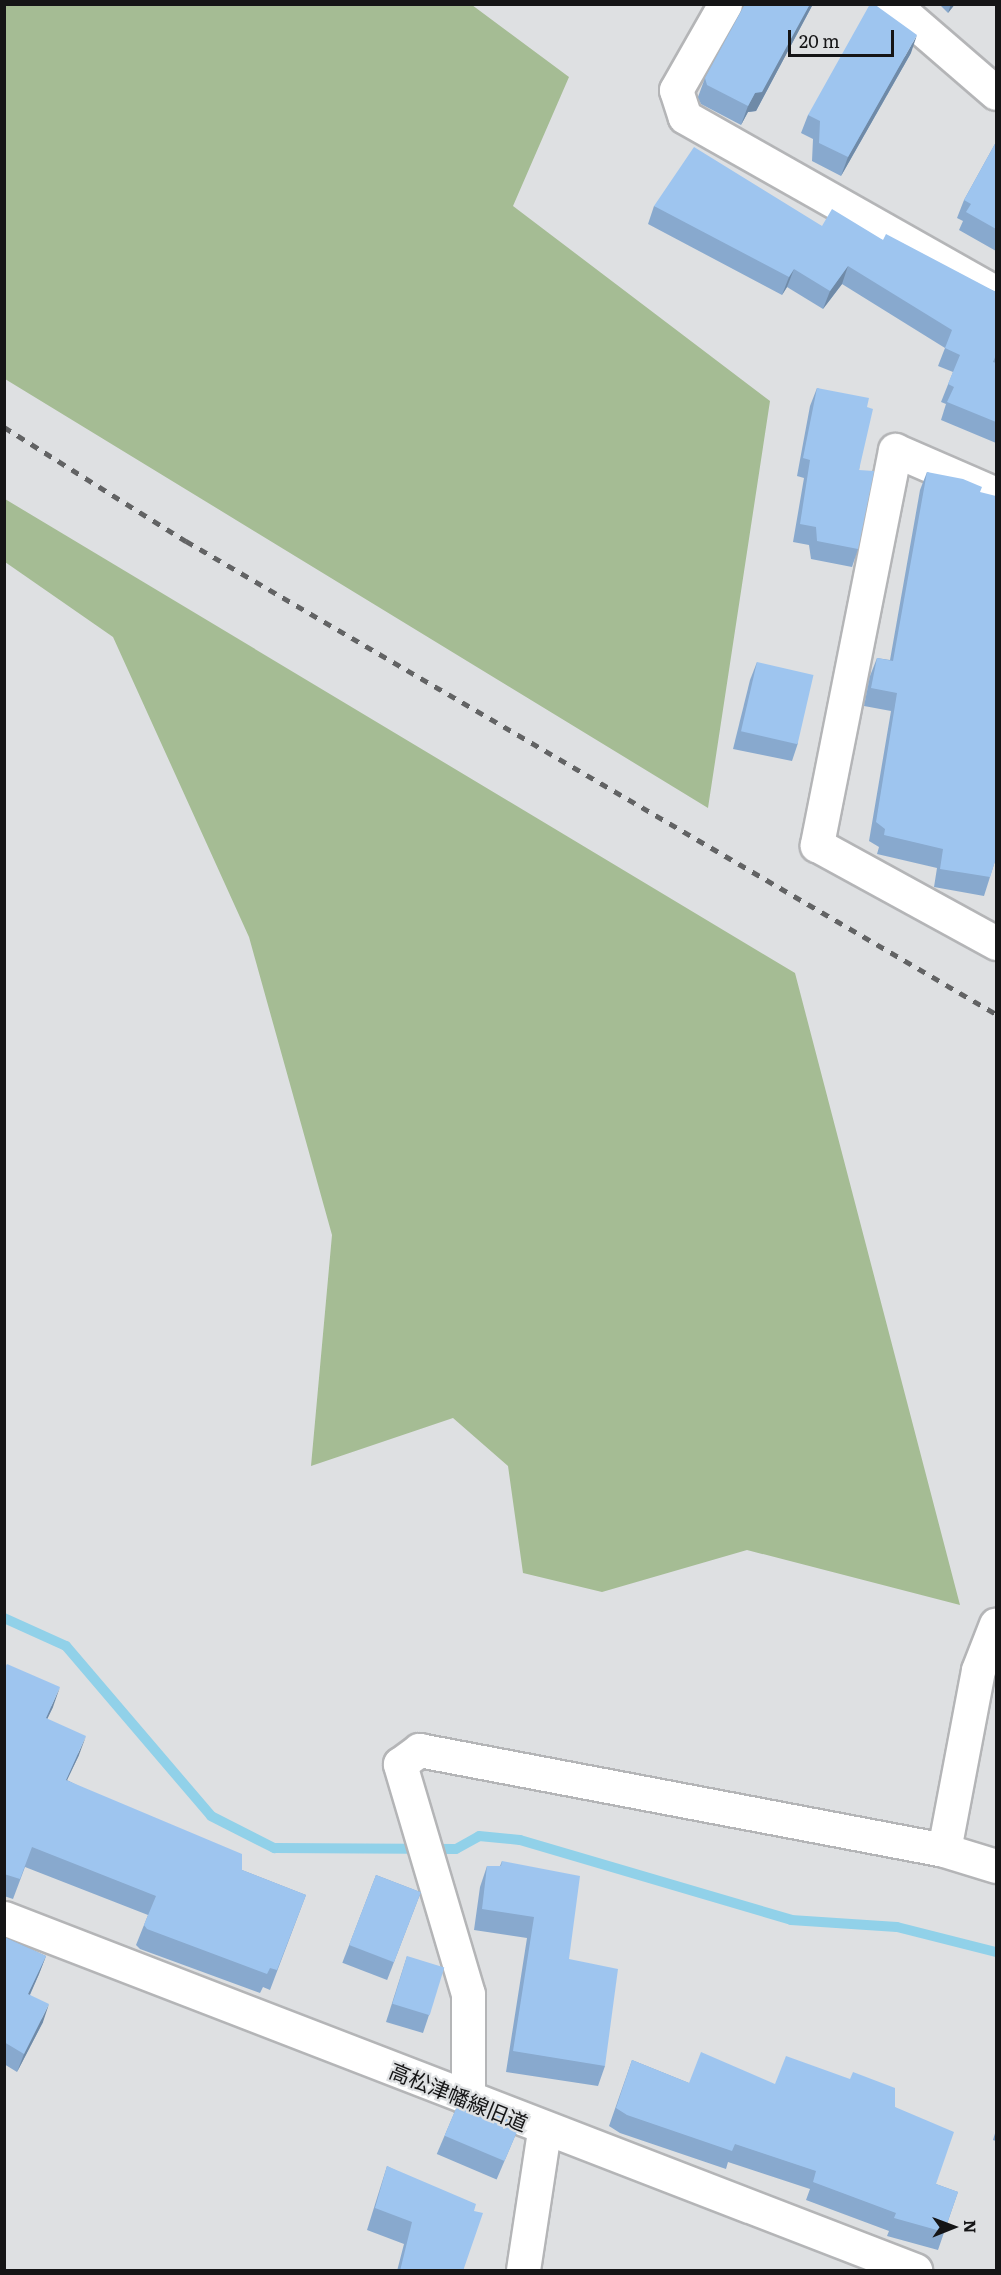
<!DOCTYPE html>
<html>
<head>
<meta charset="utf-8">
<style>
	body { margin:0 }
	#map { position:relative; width:1001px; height:2275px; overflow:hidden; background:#dee0e2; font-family:Literata,"Noto Sans JP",serif }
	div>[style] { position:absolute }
	.green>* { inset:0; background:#a5bc94 }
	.stream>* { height:10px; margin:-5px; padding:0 5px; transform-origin:5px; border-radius:5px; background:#91d1e9 }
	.roads { filter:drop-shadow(2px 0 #b4b5b7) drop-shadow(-2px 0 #b4b5b7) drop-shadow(0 2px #b4b5b7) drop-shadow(0 -2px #b4b5b7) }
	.minor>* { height:33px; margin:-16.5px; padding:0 16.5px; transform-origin:16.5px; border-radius:16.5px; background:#fff }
	.rail>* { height:4.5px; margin-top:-2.25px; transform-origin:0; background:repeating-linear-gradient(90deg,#626364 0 8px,transparent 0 16px) }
	.wall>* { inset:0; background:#88a9ce; transform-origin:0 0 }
	.shaded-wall>* { inset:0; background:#6f8aa7 }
	.building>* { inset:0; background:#9ec5ef; transform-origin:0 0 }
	span { translate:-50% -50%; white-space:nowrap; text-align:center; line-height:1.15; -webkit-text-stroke:4.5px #dee0e2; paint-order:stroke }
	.street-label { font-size:21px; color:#151516 }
	.frame { position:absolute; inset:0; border:6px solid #151516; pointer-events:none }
	.north { position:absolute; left:923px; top:2197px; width:60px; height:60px; -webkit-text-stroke:4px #dee0e2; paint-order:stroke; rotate:89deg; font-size:16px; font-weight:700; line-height:24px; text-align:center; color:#151516 }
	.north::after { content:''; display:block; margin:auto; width:21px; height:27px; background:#151516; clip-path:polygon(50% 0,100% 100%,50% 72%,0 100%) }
	.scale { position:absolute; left:788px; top:30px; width:106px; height:27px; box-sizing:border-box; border:3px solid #151516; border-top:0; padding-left:8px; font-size:18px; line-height:21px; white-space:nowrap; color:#151516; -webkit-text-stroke:4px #dee0e2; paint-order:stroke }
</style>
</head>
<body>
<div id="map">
	<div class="green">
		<i style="clip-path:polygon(4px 5px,472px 5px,569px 77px,513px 206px,770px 401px,708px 808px,5px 379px)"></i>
		<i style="clip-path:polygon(5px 499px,795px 973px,960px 1605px,747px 1550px,602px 1592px,523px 1573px,508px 1466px,453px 1418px,311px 1466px,332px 1235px,249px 937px,113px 637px,5px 562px)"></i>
	</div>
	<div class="stream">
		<i style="left:4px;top:1618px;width:68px;rotate:24.3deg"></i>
		<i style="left:66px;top:1646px;width:223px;rotate:49.5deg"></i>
		<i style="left:211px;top:1816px;width:71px;rotate:26.9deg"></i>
		<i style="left:274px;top:1848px;width:182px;rotate:0.3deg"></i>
		<i style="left:456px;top:1849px;width:26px;rotate:-29deg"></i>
		<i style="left:479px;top:1836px;width:41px;rotate:5.6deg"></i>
		<i style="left:520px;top:1840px;width:283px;rotate:16.4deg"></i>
		<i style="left:791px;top:1920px;width:106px;rotate:3.8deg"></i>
		<i style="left:897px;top:1927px;width:102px;rotate:14.2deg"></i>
	</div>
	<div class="roads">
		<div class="minor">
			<i style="left:725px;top:4px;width:99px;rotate:119.7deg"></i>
			<i style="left:676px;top:90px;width:28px;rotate:72deg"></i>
			<i style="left:685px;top:117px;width:357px;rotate:29.5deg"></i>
			<i style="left:893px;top:4px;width:136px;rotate:40.8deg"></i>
			<i style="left:996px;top:494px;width:110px;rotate:-156.5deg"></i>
			<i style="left:895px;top:450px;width:403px;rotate:101.2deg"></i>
			<i style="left:817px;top:845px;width:204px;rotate:28.7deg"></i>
			<i style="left:944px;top:1850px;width:183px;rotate:-79.3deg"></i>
			<i style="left:978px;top:1670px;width:49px;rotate:-68.6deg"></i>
			<i style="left:4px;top:1918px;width:977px;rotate:21.13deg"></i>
			<i style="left:468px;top:2100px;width:106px;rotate:-90deg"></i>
			<i style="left:468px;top:1994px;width:240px;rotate:-106.5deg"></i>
			<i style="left:400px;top:1764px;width:24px;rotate:-36deg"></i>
			<i style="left:419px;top:1750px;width:534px;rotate:10.78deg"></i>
			<i style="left:944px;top:1850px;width:54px;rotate:17.1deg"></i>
			<i style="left:523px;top:2270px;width:141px;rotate:-81.4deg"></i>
		</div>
	</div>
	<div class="rail">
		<i style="left:4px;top:427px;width:215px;rotate:32.1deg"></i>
		<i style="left:186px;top:541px;width:938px;rotate:30.28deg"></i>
	</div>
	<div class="wall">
		<i style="clip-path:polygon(745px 4px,813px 4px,756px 111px,748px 112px,741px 125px,701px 104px,698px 97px,705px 78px)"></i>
		<i style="clip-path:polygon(939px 4px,955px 4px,948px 13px)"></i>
		<i style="clip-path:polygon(911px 53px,841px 176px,812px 161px,813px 139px,801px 133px,808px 115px)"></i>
		<i style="clip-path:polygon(996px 142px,996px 251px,959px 230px,963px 221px,957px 218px,964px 200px)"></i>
		<i style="clip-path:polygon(654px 206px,822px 226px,883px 240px,996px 292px,996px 360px,995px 363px,996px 363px,996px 443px,941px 420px,946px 404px,941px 402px,953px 372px,938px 366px,945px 348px,842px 284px,823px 309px,787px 287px,782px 295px,648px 224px)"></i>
		<i style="clip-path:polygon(817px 388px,867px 407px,859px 470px,858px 549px,852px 567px,811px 559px,809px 545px,793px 542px,804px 478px,797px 476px,810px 406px)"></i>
		<i style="clip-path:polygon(927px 472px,980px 492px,996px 858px,984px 896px,934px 887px,937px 868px,877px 854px,879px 847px,869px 841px,891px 711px,864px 706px,870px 676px,877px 658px,890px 660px,920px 490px)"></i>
		<i style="clip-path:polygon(757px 662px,798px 743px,792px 761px,733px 749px,750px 680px)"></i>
		<i style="clip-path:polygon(4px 1669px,53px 1707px,47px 1719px,79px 1755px,67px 1780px,242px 1870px,306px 1895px,270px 1990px,263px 1987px,260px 1993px,140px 1949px,136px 1945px,148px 1915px,25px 1867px,13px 1899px,4px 1896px)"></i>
		<i style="clip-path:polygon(502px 1861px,569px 1959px,605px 2066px,598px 2086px,506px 2072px,527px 1938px,474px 1930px,480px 1887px,487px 1866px,500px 1866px)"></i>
		<i style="left:376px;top:1875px;width:48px;height:94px;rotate:21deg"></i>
		<i style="clip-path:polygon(4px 1937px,46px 1956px,39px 1974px,30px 1995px,43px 2022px,17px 2072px,4px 2064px)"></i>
		<i style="clip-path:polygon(407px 1956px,429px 2015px,423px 2033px,386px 2022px)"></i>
		<i style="clip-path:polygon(632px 2060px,689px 2083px,775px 2084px,895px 2107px,936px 2184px,958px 2192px,938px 2250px,887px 2236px,889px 2231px,806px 2200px,810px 2189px,728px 2162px,726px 2169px,620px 2133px,609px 2126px)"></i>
		<i style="left:461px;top:2097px;width:65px;height:62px;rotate:23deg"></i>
		<i style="clip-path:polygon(996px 2130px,996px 2141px,993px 2140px)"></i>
		<i style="clip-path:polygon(387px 2166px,474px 2211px,463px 2271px,397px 2271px,404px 2244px,367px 2230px)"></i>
	</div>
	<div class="shaded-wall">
		<i style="clip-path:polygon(810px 4px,813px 4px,756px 111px,748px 112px,741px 125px,748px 106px,755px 93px)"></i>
		<i style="clip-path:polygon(951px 4px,955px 4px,948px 13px)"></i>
		<i style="clip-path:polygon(917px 35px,911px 53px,841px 176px,848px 157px)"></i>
		<i style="clip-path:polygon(848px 266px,842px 284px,823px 309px,830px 291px)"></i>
		<i style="clip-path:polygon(794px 269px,787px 287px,782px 295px,789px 277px)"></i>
		<i style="clip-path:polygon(60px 1687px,53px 1707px,38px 1738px,46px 1718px)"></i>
		<i style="clip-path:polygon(86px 1736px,79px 1755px,58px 1799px,66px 1780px)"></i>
		<i style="clip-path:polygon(46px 1956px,39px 1974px,22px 2012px,28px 1994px)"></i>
		<i style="clip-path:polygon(49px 2004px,43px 2022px,17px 2072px,24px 2054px)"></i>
	</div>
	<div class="building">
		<i style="clip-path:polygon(745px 4px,810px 4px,762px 92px,755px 93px,748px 106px,707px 85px,705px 78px)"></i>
		<i style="clip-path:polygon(870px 4px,874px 4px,917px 35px,848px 157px,819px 143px,820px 121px,808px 115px)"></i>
		<i style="clip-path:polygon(996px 142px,996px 229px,966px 212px,971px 204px,964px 200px)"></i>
		<i style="clip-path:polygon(694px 147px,822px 226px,832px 209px,883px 240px,886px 234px,996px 292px,996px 355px,993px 362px,996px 363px,996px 422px,947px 402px,954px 387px,948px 384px,960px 355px,945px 348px,952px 330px,848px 266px,830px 291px,794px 269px,789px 277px,654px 206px)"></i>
		<i style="clip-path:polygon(817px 388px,869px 398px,867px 407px,873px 409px,859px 470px,874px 471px,858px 549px,817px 541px,816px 527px,800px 524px,810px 460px,803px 458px)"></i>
		<i style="clip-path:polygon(927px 472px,963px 479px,982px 487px,980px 492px,996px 496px,996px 858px,990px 877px,940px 869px,943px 849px,884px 835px,885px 829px,876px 822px,897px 693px,871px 688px,877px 658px,893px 661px)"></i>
		<i style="left:757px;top:662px;width:58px;height:71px;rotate:13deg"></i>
		<i style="clip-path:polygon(7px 1664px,60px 1687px,46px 1718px,86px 1736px,66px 1780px,242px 1854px,242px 1870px,306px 1895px,277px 1970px,270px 1968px,267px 1974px,147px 1929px,144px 1925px,156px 1896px,32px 1847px,20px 1879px,4px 1874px,4px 1669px)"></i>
		<i style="clip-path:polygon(502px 1861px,580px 1876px,569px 1959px,618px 1969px,605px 2066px,513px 2051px,534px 1917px,482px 1909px,487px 1866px,501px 1866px)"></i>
		<i style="left:376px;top:1875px;width:48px;height:75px;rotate:21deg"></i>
		<i style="clip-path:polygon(4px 1937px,46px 1956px,28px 1994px,49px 2004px,24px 2054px,4px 2042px)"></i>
		<i style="left:407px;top:1956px;width:39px;height:50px;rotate:17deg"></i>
		<i style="clip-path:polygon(701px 2052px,775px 2084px,786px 2056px,850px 2079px,853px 2072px,895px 2088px,895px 2107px,954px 2132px,936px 2184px,958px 2192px,944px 2232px,894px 2218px,896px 2213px,813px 2182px,816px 2171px,735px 2144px,732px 2151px,627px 2115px,616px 2108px,632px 2060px,689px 2083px)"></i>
		<i style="left:461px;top:2097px;width:65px;height:42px;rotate:23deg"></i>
		<i style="clip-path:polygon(387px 2166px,476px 2204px,474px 2211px,483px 2213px,463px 2271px,400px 2271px,412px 2222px,375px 2208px)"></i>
	</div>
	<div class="street-label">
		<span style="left:459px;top:2096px;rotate:22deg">高松津幡線旧道</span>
	</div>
	<div class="frame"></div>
	<div class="north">N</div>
	<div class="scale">20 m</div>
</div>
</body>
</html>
